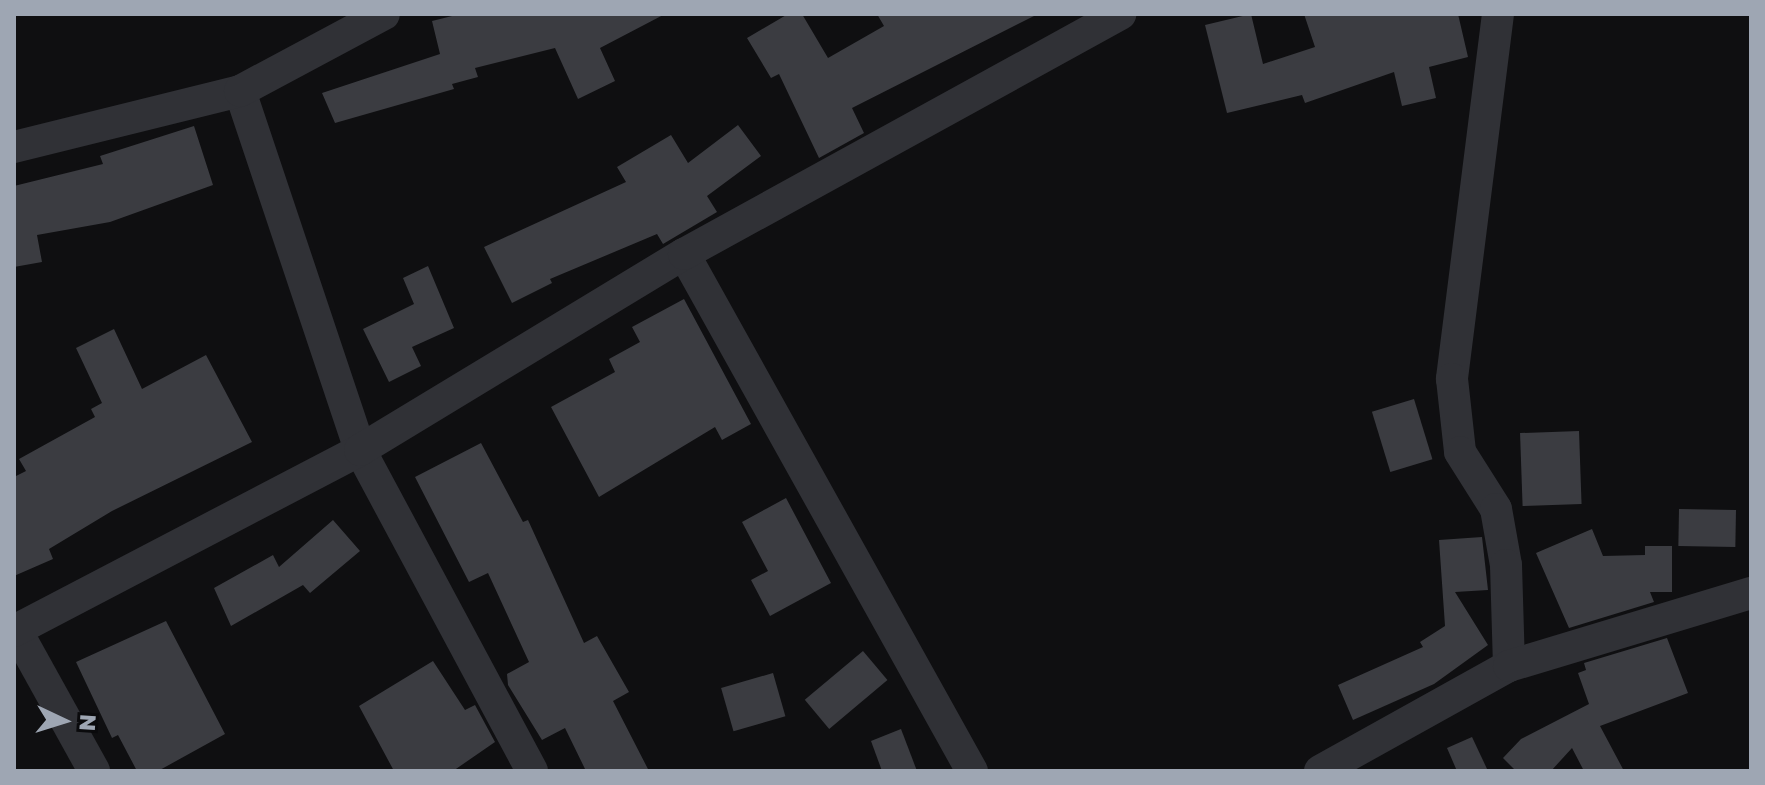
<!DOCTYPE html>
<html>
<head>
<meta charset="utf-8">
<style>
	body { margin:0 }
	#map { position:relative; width:1765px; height:785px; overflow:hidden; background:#0f0f11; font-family:"Golos Text",sans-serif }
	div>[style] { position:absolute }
	.building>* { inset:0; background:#3b3c41; transform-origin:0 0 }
	.street>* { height:32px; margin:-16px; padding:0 16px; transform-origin:16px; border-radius:16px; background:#303136 }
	span { translate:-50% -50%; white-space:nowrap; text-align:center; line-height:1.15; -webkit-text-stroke:6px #0a0a0c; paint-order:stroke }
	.frame { position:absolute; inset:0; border:16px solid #9ea6b3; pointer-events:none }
	.north { position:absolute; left:24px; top:681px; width:80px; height:80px; -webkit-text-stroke:6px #0a0a0c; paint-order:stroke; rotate:94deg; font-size:22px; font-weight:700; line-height:32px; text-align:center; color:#9ea6b3 }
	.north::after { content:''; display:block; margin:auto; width:28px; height:36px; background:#9ea6b3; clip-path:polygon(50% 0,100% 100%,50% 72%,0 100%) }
</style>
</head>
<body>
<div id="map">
	<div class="building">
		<i style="clip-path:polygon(460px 14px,665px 14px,600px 48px,615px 81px,578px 99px,555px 48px,475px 68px,478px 77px,452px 84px,454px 89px,335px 123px,322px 93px,440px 54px,432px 21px)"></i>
		<i style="clip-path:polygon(788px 14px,802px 14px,828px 58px,884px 26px,877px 14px,1038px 14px,852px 108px,864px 133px,819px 158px,779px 74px,771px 78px,747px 38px)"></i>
		<i style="clip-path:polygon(1251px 14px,1263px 64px,1315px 47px,1304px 14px,1458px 14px,1468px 57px,1429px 67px,1436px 98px,1402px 106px,1394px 72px,1305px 103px,1302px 95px,1227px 113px,1205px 25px)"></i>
		<i style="clip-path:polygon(738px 125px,761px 156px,707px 196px,717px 212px,663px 244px,657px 234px,550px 279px,552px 283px,512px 303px,484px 247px,626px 182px,617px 167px,671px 135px,688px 163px)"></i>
		<i style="clip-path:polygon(194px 126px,213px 185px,110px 222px,37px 235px,42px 262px,14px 267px,14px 186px,103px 164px,100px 156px)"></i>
		<i style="clip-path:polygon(428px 266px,454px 328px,412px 347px,421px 366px,389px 382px,363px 329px,414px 304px,403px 278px)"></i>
		<i style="clip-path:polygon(684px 299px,751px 424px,722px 440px,715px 427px,599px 497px,551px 407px,615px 372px,609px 359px,640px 342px,632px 327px)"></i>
		<i style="clip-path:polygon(114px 329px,142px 389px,206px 355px,252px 442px,112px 511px,49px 549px,53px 559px,14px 576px,14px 477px,26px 471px,19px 459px,95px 417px,91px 409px,102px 403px,76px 348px)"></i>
		<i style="left:1414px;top:399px;width:63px;height:44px;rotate:73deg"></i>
		<i style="left:1579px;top:431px;width:73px;height:59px;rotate:88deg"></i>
		<i style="clip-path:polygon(481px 443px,523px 522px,528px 520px,584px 643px,597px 636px,629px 692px,613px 701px,649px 771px,586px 771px,565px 728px,542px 740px,508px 685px,507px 674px,529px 662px,488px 573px,469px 582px,415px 477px)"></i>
		<i style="clip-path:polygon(786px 498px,831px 583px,770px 616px,751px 580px,768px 571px,742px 522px)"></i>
		<i style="left:1679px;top:509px;width:57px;height:37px;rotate:1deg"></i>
		<i style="clip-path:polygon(333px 520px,360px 551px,310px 593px,303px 585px,231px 626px,214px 588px,273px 555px,279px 567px)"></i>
		<i style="clip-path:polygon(1592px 529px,1603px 556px,1645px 555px,1645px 546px,1672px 546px,1672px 592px,1650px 592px,1654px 602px,1569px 628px,1536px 553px)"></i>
		<i style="clip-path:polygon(1482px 537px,1488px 590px,1455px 592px,1488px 645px,1434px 684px,1353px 720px,1338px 685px,1423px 647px,1420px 642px,1445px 626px,1439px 540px)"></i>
		<i style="clip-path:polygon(166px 621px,225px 734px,158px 771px,137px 771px,118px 735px,112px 738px,76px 662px)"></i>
		<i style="clip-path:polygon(1667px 638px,1688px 693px,1600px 726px,1624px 771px,1584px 771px,1572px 748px,1551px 771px,1516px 771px,1503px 758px,1521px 739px,1589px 704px,1578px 673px,1586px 670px,1584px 663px)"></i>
		<i style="left:863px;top:651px;width:38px;height:76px;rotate:50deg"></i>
		<i style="clip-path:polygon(433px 661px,465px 710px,475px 705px,495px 742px,453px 771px,394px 771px,359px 706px)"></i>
		<i style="left:773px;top:673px;width:45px;height:54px;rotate:74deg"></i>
		<i style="clip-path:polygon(901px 729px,917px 771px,882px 771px,871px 741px)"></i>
		<i style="clip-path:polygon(1472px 737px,1488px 771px,1457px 771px,1447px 748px)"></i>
	</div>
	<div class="street">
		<i style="left:1498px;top:14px;width:368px;rotate:97.2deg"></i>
		<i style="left:1452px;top:379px;width:73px;rotate:83.7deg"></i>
		<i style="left:1460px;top:452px;width:67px;rotate:57.7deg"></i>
		<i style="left:1496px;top:509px;width:57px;rotate:79.9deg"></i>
		<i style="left:1506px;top:565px;width:101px;rotate:88.3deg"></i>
		<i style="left:240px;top:91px;width:379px;rotate:71.5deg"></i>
		<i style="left:360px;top:450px;width:364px;rotate:61.8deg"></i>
		<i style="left:14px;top:147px;width:233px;rotate:-13.9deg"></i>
		<i style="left:240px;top:91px;width:163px;rotate:-28.1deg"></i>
		<i style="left:684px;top:254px;width:592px;rotate:60.88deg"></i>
		<i style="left:16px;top:630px;width:161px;rotate:61deg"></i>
		<i style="left:14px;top:631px;width:390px;rotate:-27.6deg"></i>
		<i style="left:360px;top:450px;width:379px;rotate:-31.2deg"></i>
		<i style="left:684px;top:254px;width:498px;rotate:-28.8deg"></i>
		<i style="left:1320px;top:771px;width:216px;rotate:-29.1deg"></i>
		<i style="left:1509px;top:666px;width:253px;rotate:-16.8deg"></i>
	</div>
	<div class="frame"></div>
	<div class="north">N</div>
</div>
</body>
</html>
